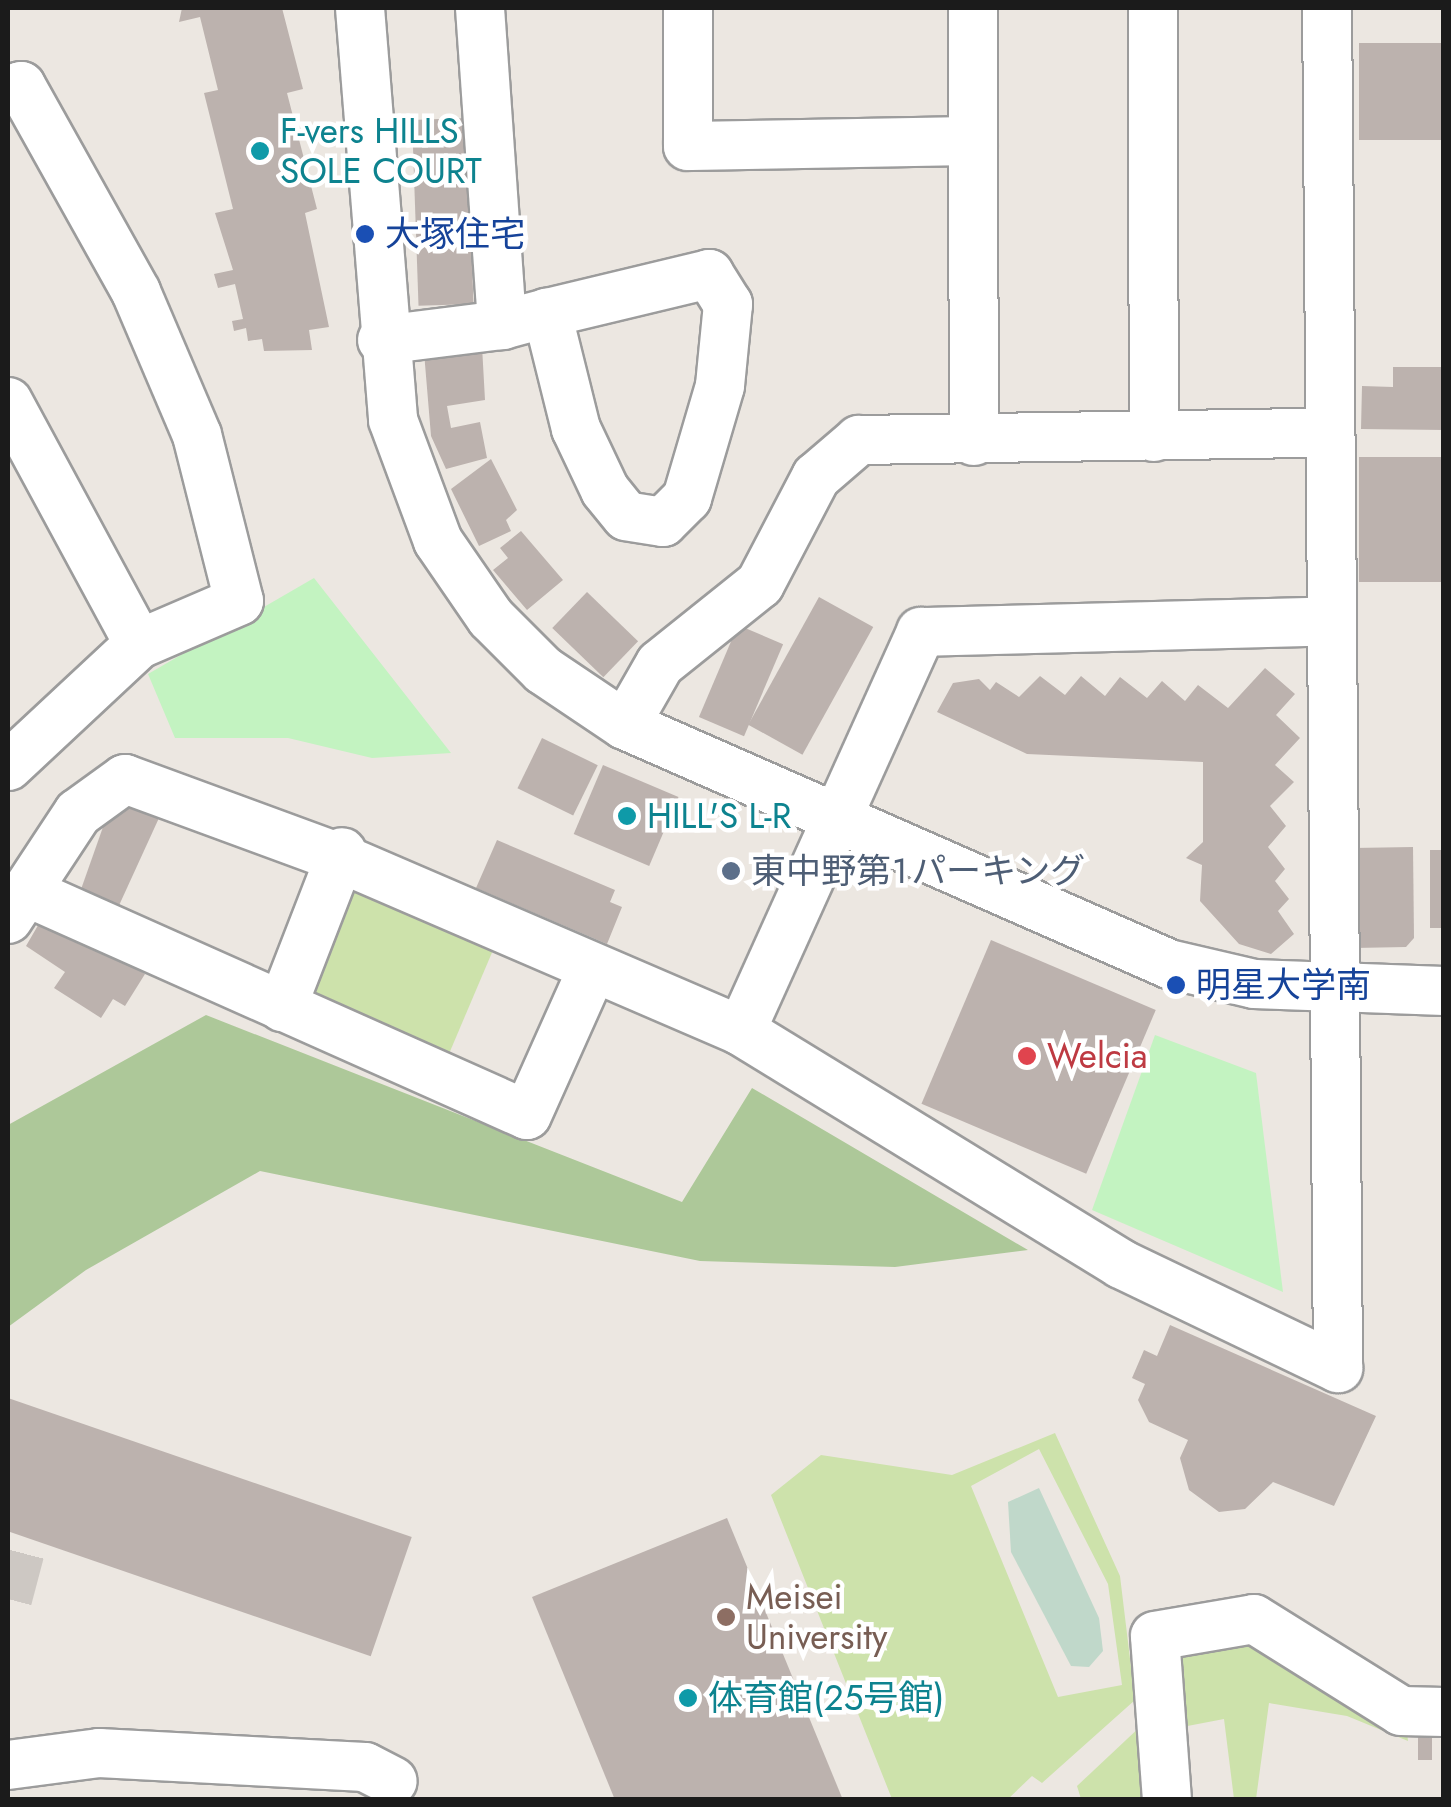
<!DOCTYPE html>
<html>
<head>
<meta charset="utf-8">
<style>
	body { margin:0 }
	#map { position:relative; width:1451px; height:1807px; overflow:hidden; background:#ece7e1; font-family:Jost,"Noto Sans JP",sans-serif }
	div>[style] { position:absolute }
	.grass>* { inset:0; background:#cde2ab; transform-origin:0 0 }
	.forest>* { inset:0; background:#adc899 }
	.wetland>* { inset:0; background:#c0d8ca }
	.park>* { inset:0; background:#c3f3c1 }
	.building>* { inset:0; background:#bcb2ae; transform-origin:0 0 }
	.minor-tunnel>* { height:48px; margin-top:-24px; transform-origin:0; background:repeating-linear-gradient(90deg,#cdc8c3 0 48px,transparent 0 72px) }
	.roads { filter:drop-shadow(2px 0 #9c9c9c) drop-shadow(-2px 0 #9c9c9c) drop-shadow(0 2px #9c9c9c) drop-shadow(0 -2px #9c9c9c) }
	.minor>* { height:48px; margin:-24px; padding:0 24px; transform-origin:24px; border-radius:24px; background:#fff }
	.dots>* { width:28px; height:28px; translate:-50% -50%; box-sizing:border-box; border:5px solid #fff; border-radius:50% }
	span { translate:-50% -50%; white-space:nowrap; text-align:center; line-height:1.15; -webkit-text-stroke:9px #fff; paint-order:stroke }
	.culture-label { font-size:35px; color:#0d838f }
	.left { translate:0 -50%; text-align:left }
	.transit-label { font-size:35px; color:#164399 }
	.service-label { font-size:35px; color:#4e5e75 }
	.health-label { font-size:35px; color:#be3a42 }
	.education-label { font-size:35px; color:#785e54 }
	.frame { position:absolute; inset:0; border:10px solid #1b1b1b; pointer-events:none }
</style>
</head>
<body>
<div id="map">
	<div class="grass">
		<i style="left:347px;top:882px;width:161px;height:122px;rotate:23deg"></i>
		<i style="clip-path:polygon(evenodd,1055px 1433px,1120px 1576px,1135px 1700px,1042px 1783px,1032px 1776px,1008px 1799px,892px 1799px,771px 1495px,821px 1455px,952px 1475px,1055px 1433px,1039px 1449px,1108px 1584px,1122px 1685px,1058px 1697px,971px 1486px,1039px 1449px)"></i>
		<i style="clip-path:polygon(1249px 1637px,1326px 1694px,1407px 1732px,1408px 1741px,1347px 1716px,1269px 1703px,1256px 1799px,1234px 1799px,1224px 1719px,1177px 1728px,1168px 1661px,1207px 1639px)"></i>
		<i style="clip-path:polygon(1142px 1725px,1149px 1799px,1081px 1799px,1077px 1786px)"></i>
	</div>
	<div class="forest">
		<i style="clip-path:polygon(206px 1015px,682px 1202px,752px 1088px,1028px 1250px,895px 1267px,700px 1261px,260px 1171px,86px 1270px,8px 1327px,8px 1125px)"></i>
	</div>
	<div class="wetland">
		<i style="clip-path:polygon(1039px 1488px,1099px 1618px,1103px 1651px,1089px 1667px,1071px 1666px,1011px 1552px,1008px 1502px)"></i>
	</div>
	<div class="park">
		<i style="clip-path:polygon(314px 578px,451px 753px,372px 758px,288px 738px,175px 738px,148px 674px)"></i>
		<i style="clip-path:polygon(1155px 1035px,1256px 1073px,1283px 1292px,1092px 1210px)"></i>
	</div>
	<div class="building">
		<i style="clip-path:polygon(182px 8px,282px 8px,303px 89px,287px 93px,317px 209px,305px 213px,329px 327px,309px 330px,312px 350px,264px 351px,262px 339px,248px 341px,246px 328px,234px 331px,232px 321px,243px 319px,235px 284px,218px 288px,214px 274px,233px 270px,215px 213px,233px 209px,204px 93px,218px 90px,200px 17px,179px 22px)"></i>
		<i style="left:1444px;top:43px;width:97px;height:85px;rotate:90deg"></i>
		<i style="left:467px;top:118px;width:186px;height:55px;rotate:88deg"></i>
		<i style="clip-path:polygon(482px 346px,485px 400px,447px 406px,451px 428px,480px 422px,487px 458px,446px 469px,431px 436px,424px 352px)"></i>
		<i style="clip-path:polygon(1393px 367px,1444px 367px,1444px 430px,1361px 429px,1362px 386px,1393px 387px)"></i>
		<i style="left:1444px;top:457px;width:125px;height:85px;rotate:90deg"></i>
		<i style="clip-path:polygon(491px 459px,517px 510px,506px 520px,511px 531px,479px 546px,451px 489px)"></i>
		<i style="clip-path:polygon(521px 531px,563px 580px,527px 610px,493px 570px,508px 558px,500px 548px)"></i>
		<i style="left:587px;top:592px;width:71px;height:50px;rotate:44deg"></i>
		<i style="left:819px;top:597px;width:62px;height:146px;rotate:29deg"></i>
		<i style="left:738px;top:625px;width:49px;height:100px;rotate:23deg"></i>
		<i style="clip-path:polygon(1265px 668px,1295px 694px,1276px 715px,1300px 738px,1275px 765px,1294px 782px,1270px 806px,1286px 826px,1268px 847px,1285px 869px,1275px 881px,1289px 899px,1278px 911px,1294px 934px,1271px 954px,1239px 944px,1200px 901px,1202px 865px,1186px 858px,1203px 842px,1203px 762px,1027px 754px,937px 712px,953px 683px,979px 679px,990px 690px,996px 682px,1019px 697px,1040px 676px,1065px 695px,1081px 676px,1105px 696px,1120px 677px,1147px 698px,1162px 681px,1185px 701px,1198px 685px,1228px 708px)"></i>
		<i style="left:542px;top:738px;width:62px;height:56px;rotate:26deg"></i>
		<i style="left:603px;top:765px;width:82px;height:75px;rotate:23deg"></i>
		<i style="clip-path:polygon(115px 793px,164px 807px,116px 912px,79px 895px)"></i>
		<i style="clip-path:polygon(497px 840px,615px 890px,610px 902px,622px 907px,607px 944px,476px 888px)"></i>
		<i style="clip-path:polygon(1413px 847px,1414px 938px,1406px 947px,1354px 948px,1353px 848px)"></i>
		<i style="left:1430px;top:850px;width:14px;height:78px"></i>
		<i style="clip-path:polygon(44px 915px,145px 974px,125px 1006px,113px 999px,101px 1018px,54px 988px,65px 972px,26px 946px)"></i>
		<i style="left:991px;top:940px;width:179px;height:178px;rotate:23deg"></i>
		<i style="clip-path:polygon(1170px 1325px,1376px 1416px,1334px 1506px,1273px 1482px,1245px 1509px,1219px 1512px,1189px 1490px,1180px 1458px,1188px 1440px,1149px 1422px,1138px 1400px,1145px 1384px,1132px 1378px,1144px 1350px,1157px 1356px)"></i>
		<i style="left:8px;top:1398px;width:427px;height:126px;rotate:19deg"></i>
		<i style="clip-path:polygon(727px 1518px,843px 1800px,615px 1800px,532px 1597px)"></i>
		<i style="left:1418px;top:1730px;width:14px;height:30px"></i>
	</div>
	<div class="minor-tunnel">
		<i style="left:8px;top:1599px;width:70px;rotate:-75.2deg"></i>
	</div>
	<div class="roads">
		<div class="minor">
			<i style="left:360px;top:8px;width:413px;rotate:85.4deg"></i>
			<i style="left:393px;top:420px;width:129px;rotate:69.6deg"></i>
			<i style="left:438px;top:541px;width:93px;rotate:55.5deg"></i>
			<i style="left:491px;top:618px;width:74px;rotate:45deg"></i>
			<i style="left:543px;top:670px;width:99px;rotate:33.9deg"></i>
			<i style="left:625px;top:725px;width:594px;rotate:23.72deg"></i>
			<i style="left:1169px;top:964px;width:87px;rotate:13.2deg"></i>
			<i style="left:1254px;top:984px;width:190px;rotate:2.1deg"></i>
			<i style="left:480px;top:8px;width:318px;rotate:86deg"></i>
			<i style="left:688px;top:8px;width:138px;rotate:90deg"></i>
			<i style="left:688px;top:146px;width:285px;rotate:-1deg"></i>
			<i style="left:973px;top:8px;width:433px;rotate:89.9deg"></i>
			<i style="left:1153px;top:8px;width:429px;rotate:89.9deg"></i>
			<i style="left:8px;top:91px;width:14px;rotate:-21deg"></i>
			<i style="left:21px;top:86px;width:236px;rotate:60.8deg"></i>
			<i style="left:136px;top:292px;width:155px;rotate:66.9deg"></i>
			<i style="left:197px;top:435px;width:171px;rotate:75.8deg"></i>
			<i style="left:239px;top:601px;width:109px;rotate:156.7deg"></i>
			<i style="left:139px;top:644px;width:179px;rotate:137deg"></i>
			<i style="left:382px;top:340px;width:121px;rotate:-7.1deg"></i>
			<i style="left:502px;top:325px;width:47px;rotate:-14.9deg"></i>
			<i style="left:547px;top:313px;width:167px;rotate:-13.5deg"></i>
			<i style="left:709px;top:274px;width:36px;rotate:58deg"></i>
			<i style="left:728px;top:304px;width:82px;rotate:95.6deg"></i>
			<i style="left:720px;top:386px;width:117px;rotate:106.4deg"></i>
			<i style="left:687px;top:498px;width:34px;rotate:135deg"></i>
			<i style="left:663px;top:522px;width:37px;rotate:-171deg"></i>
			<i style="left:626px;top:516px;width:33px;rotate:-129deg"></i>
			<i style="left:605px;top:490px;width:68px;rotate:-115.4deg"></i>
			<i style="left:576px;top:429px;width:120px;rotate:-104deg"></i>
			<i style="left:8px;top:402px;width:275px;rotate:61.6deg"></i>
			<i style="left:625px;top:725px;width:70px;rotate:-60.2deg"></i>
			<i style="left:660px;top:664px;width:128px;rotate:-38.7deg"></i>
			<i style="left:760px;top:584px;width:121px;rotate:-62.4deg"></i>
			<i style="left:816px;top:477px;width:57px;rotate:-40.7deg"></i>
			<i style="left:859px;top:440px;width:471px;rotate:-0.9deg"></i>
			<i style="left:29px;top:893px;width:545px;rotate:24.03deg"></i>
			<i style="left:527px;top:1115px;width:157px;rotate:-65.9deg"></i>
			<i style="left:8px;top:919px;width:127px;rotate:-56.6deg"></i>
			<i style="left:78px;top:813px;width:58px;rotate:-35.9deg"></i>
			<i style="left:125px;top:779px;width:229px;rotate:20.2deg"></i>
			<i style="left:340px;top:858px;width:437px;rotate:23.3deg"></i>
			<i style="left:741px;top:1031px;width:446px;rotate:31.5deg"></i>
			<i style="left:1121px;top:1264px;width:241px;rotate:25.6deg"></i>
			<i style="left:1338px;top:1368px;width:1360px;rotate:-90.46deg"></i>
			<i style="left:282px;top:1007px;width:166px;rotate:-68.8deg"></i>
			<i style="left:741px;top:1031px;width:438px;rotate:-65.7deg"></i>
			<i style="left:921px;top:632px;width:410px;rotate:-1.5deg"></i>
			<i style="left:8px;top:1765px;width:92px;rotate:-7.5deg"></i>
			<i style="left:99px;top:1753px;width:266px;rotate:3deg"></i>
			<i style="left:365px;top:1767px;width:31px;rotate:27deg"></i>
			<i style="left:1167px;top:1800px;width:164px;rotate:-94.2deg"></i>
			<i style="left:1155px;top:1636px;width:100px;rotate:-9.7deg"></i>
			<i style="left:1254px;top:1619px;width:173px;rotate:32deg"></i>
			<i style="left:1401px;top:1711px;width:43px;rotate:1.3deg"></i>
		</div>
	</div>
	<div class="dots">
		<i style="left:260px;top:151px;background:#0f9aa8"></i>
		<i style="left:365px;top:234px;background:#1a4fb4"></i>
		<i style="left:627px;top:816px;background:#0f9aa8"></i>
		<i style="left:731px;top:871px;background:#5c6f8a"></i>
		<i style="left:1176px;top:985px;background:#1a4fb4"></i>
		<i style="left:1027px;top:1056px;background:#e0444e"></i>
		<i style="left:726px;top:1617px;background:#8d6e63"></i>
		<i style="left:688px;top:1698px;background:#0f9aa8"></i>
	</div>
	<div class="culture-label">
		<span class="left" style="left:280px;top:151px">F-vers HILLS<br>SOLE COURT</span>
		<span class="left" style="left:647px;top:816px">HILL'S L-R</span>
		<span class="left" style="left:708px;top:1698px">体育館(25号館)</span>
	</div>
	<div class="transit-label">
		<span class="left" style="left:385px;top:234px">大塚住宅</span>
		<span class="left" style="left:1196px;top:985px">明星大学南</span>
	</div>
	<div class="service-label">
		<span class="left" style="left:751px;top:871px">東中野第１パーキング</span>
	</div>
	<div class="health-label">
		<span class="left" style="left:1047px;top:1056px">Welcia</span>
	</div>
	<div class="education-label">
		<span class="left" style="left:746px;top:1617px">Meisei<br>University</span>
	</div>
	<div class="frame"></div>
</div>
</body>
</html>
